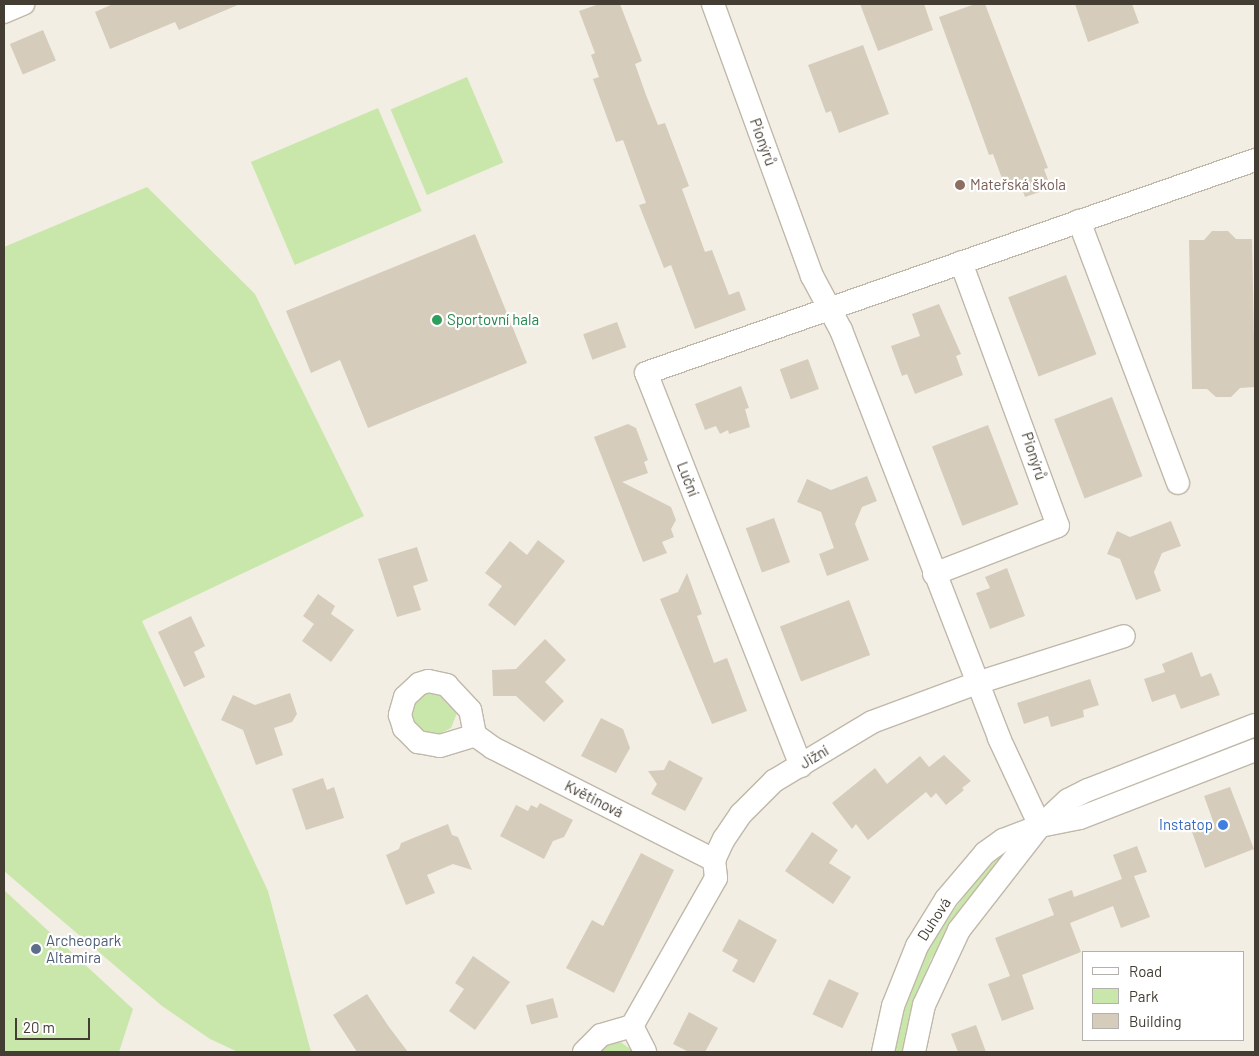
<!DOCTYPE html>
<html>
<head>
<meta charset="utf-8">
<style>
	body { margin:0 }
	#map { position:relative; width:1259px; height:1056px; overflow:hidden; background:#f2eee3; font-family:Barlow,sans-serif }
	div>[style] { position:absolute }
	.green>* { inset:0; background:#cae7ab; transform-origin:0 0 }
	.building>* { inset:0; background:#d6ccbb; transform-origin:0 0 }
	.roads { filter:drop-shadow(1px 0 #c0b8a9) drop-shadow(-1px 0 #c0b8a9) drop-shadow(0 1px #c0b8a9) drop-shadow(0 -1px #c0b8a9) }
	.minor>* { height:22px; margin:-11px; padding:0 11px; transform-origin:11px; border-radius:11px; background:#fff }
	.dots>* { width:14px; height:14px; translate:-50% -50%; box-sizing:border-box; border:2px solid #fff; border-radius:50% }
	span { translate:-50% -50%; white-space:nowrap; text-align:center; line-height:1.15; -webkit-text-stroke:4.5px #fff; paint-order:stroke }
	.street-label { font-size:15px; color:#433d33 }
	.education-label { font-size:15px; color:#785e54 }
	.left { translate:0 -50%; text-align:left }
	.leisure-label { font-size:15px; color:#27864d }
	.shop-label { font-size:15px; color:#366cbe }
	.right { translate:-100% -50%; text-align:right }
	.service-label { font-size:15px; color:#4e5e75 }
	.frame { position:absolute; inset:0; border:5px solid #433d33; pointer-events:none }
	.legend { position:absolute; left:1082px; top:951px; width:162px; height:90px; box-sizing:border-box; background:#fff; border:1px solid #b4b1ad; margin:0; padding:6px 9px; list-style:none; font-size:15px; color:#433d33 }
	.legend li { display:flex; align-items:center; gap:10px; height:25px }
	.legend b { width:25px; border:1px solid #b4b1ad }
	.scale { position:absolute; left:15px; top:1018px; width:75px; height:22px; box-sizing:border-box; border:2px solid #433d33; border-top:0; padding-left:6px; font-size:15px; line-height:18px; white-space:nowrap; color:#433d33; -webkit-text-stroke:4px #fff; paint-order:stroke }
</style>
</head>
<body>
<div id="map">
	<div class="green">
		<i style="left:467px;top:77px;width:93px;height:83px;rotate:67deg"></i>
		<i style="left:378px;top:108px;width:112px;height:138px;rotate:67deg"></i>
		<i style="clip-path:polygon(147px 187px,255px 294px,364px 516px,142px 621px,268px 891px,311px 1052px,238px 1052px,210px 1039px,162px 1006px,4px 871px,4px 247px)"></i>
		<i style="clip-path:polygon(434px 689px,457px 708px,457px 713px,451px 728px,437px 735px,426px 734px,415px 726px,411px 717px,414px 700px)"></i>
		<i style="clip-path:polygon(1009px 848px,931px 959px,912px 1010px,902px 1052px,894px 1052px,908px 996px,930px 943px,979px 876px)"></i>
		<i style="clip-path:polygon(4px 890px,133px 1009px,119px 1052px,4px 1052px)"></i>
		<i style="clip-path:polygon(619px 1041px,635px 1052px,596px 1052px,600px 1047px)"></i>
	</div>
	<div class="building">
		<i style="clip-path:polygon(113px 4px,240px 4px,179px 30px,175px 22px,110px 49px,95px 12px)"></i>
		<i style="clip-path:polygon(599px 4px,620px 4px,642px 61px,635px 64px,646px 95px,658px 125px,665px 123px,689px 186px,682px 189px,705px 252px,712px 250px,729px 295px,739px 291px,746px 310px,695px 329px,671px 265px,664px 268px,639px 205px,646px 203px,623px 140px,616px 142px,593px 79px,599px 77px,591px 55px,595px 53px,579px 11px)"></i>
		<i style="clip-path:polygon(860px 4px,924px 4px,933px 30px,878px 51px)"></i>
		<i style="clip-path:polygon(975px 4px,985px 4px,1048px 168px,1044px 169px,1051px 188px,1025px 197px,1018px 178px,1004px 184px,993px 154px,989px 155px,939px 17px)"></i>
		<i style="clip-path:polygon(1075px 4px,1132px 4px,1139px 23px,1088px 42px)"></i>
		<i style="left:43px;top:30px;width:33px;height:36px;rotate:67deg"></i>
		<i style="clip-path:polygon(863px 45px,889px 114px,839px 133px,831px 111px,826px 113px,808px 65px)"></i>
		<i style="clip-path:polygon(1212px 231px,1228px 231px,1236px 239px,1252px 239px,1255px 387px,1240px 388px,1231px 397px,1216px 397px,1207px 389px,1192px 389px,1189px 240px,1204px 240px)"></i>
		<i style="clip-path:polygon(475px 234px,527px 363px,368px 428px,340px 360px,311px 373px,286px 311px)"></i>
		<i style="left:1066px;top:275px;width:85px;height:62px;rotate:69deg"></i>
		<i style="clip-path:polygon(939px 304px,961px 354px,956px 356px,963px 375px,915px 394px,907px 374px,902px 376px,891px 346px,920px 336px,912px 314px)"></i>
		<i style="left:617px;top:322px;width:27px;height:36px;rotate:70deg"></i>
		<i style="left:808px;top:359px;width:32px;height:30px;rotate:70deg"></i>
		<i style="clip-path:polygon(741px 386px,749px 408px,745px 409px,750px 427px,729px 434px,728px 430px,720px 434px,716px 426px,705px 430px,695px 404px)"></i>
		<i style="left:1112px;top:397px;width:85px;height:62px;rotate:69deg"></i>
		<i style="clip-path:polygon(628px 424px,636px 428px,648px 460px,644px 462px,648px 473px,622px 482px,671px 507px,676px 520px,671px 529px,674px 537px,662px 542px,667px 553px,643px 562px,594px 437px)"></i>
		<i style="left:988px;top:425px;width:85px;height:60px;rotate:69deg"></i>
		<i style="clip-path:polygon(867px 476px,877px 501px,862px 507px,855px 524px,869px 560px,827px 576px,819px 554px,834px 548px,821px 512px,797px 502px,807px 479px,831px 490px)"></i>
		<i style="left:774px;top:518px;width:47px;height:30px;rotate:70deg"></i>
		<i style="clip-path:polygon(1171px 521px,1181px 546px,1162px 553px,1154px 572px,1161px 591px,1136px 600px,1120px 559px,1107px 554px,1117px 531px,1130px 537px)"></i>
		<i style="clip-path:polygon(538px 540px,565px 561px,515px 626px,488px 605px,502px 586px,485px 573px,510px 541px,527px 555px)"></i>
		<i style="clip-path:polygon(417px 547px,428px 581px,413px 586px,421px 610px,397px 617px,378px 559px)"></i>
		<i style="clip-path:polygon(1007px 568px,1025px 616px,990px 629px,976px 593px,990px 588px,985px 577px)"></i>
		<i style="clip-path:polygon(687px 573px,702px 614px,697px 616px,714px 663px,727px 658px,747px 711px,712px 724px,660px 599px,678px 592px)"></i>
		<i style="clip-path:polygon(318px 594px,335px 606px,331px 614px,354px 630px,331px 662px,302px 641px,314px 624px,303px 616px)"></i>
		<i style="left:849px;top:600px;width:59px;height:74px;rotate:69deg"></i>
		<i style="clip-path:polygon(191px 616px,205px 646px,194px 652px,205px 677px,184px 687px,158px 632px)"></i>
		<i style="clip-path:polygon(545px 639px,566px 660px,545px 682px,564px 701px,544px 722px,516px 696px,493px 696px,492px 670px,516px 669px)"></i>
		<i style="clip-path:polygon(1192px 652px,1201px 677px,1211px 673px,1220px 695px,1181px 709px,1175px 694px,1152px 702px,1144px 679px,1165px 672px,1162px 664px)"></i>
		<i style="clip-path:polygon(1090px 679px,1099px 705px,1083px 710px,1084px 717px,1051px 727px,1048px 716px,1024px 724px,1017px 703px)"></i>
		<i style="clip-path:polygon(290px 693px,297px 714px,292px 722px,274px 728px,283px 755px,256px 765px,243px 730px,221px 720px,233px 695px,255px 705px)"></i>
		<i style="clip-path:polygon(601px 718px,623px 729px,630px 748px,616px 773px,581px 756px)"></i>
		<i style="clip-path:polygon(944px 755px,971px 781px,962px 788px,964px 790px,946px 805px,936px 793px,931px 798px,926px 792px,868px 840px,856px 824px,852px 829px,832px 803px,875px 768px,887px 784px,920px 756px,929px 767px)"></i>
		<i style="clip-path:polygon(669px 760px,703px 778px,685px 811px,651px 794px,657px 784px,648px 771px,664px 770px)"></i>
		<i style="clip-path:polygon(323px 778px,327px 790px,334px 787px,344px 818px,306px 830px,292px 789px)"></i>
		<i style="clip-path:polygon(1230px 787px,1254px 849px,1205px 868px,1191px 829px,1213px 821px,1204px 796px)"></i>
		<i style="clip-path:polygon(540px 803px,573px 820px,564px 837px,553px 841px,544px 859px,500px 836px,516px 805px,528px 811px,531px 805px,537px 808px)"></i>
		<i style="clip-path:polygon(448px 824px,452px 835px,458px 837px,472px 870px,453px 864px,427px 875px,435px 893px,406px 905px,386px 855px,399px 849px,401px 843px)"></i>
		<i style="clip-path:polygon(812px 832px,838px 850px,829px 863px,851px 877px,833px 904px,785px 871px)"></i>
		<i style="clip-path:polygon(1137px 846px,1147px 872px,1134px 876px,1150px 917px,1121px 928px,1113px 906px,1070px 923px,1081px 952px,1022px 975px,1034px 1009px,1002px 1021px,988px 984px,1010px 976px,995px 938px,1054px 915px,1048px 899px,1072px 890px,1074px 897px,1122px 879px,1113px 855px)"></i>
		<i style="clip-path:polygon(641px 853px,674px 870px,614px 993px,566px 968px,592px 920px,603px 926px)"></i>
		<i style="clip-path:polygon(739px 919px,777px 940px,754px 983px,732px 971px,738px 960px,722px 951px)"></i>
		<i style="clip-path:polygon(473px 956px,510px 982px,475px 1030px,449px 1011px,464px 989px,455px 983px)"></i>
		<i style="left:829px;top:979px;width:33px;height:39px;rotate:25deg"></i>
		<i style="clip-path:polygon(367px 994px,389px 1027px,408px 1052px,357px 1052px,333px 1015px)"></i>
		<i style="left:553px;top:998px;width:20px;height:28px;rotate:75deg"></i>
		<i style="clip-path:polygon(689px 1012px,718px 1028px,705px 1052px,689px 1052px,673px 1044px)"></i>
		<i style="clip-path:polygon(976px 1025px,986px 1052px,958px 1052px,951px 1034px)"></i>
	</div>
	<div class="roads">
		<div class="minor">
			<i style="left:713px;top:4px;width:289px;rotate:70deg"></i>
			<i style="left:812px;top:276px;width:61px;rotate:61.8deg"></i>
			<i style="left:841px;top:330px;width:438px;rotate:68.8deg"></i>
			<i style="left:999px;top:738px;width:97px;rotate:65deg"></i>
			<i style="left:4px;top:12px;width:21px;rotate:-23deg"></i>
			<i style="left:1079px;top:221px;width:280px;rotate:69.3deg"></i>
			<i style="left:934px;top:574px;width:133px;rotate:-21.2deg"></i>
			<i style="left:1058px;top:526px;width:281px;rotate:-110.2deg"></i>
			<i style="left:475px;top:735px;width:25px;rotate:-101deg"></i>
			<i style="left:470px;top:710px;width:34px;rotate:-133deg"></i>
			<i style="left:447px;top:685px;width:19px;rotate:-168deg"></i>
			<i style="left:428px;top:681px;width:9px;rotate:162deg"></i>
			<i style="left:419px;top:684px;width:19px;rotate:137deg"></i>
			<i style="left:405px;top:697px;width:19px;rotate:106deg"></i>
			<i style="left:400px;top:715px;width:14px;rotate:73deg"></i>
			<i style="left:404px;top:728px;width:20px;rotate:45deg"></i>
			<i style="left:418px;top:742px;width:22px;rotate:10deg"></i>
			<i style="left:440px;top:746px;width:37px;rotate:-17deg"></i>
			<i style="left:475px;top:735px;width:22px;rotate:36deg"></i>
			<i style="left:493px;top:748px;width:248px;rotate:26.9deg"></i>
			<i style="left:801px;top:766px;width:422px;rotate:-111.5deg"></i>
			<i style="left:646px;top:373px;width:645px;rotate:-19.28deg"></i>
			<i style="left:632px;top:1026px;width:29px;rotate:63deg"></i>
			<i style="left:584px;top:1052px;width:24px;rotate:-45deg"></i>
			<i style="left:601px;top:1035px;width:32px;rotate:-16deg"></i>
			<i style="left:632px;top:1026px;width:170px;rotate:-60.4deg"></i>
			<i style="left:716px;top:878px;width:18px;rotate:-96deg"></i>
			<i style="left:714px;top:860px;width:23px;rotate:-65deg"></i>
			<i style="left:724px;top:839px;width:30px;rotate:-56deg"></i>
			<i style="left:741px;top:814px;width:47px;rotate:-45deg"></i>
			<i style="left:774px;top:781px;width:114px;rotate:-31deg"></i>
			<i style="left:872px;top:722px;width:112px;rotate:-20.4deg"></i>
			<i style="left:977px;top:683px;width:154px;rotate:-17.7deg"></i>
			<i style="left:883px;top:1052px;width:47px;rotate:-77.7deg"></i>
			<i style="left:893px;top:1006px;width:65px;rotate:-68.2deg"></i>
			<i style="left:917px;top:946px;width:55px;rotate:-58.3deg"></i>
			<i style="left:946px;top:899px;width:60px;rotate:-49.7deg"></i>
			<i style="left:985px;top:853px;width:22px;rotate:-36deg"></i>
			<i style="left:1003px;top:840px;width:40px;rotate:-21deg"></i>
			<i style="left:1040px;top:826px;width:41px;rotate:-11.3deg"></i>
			<i style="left:1080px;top:818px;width:188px;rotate:-21.2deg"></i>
			<i style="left:914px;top:1052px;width:48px;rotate:-78deg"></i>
			<i style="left:924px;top:1005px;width:83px;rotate:-65deg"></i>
			<i style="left:959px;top:930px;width:132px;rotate:-52.1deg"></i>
			<i style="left:1040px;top:826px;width:38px;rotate:-43deg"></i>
			<i style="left:1068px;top:800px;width:22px;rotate:-27deg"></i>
			<i style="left:1088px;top:790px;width:179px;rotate:-21.3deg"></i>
		</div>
	</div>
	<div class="dots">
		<i style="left:960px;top:185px;background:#8d6e63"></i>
		<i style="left:437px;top:320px;background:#2e9e5b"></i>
		<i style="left:1223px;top:825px;background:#3f7fe0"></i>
		<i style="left:36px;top:949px;background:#5c6f8a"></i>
	</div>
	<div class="street-label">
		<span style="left:763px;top:142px;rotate:70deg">Pionýrů</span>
		<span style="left:1034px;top:456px;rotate:72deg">Pionýrů</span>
		<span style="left:688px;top:479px;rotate:69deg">Luční</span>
		<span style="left:814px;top:757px;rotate:-31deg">Jižní</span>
		<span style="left:594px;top:799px;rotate:27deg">Květinová</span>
		<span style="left:934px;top:919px;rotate:-57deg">Duhová</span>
	</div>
	<div class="education-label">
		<span class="left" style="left:970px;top:185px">Mateřská škola</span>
	</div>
	<div class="leisure-label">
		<span class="left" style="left:447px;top:320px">Sportovní hala</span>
	</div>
	<div class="shop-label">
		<span class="right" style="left:1213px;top:825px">Instatop</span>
	</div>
	<div class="service-label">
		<span class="left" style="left:46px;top:949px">Archeopark<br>Altamira</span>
	</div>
	<div class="frame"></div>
	<ul class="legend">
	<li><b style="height:6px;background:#fff"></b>Road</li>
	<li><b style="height:14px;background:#cae7ab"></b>Park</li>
	<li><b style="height:14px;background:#d6ccbb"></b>Building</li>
	</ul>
	<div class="scale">20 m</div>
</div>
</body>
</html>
